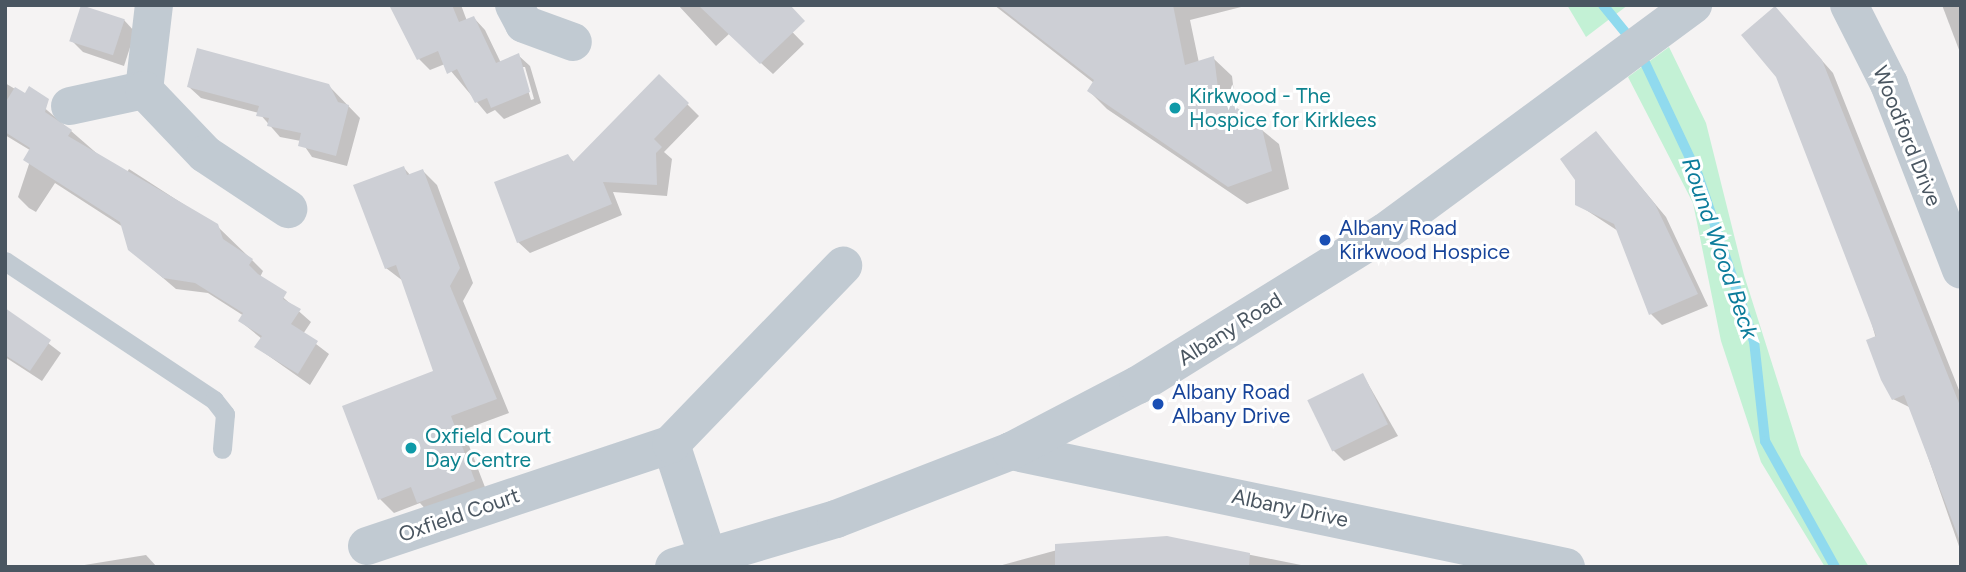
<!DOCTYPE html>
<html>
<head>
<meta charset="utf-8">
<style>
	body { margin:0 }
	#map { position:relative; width:1966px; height:572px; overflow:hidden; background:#f5f3f3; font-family:Figtree,sans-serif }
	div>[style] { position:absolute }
	.green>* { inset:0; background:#c3f1d5 }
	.shadow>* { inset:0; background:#0003 }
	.stream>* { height:10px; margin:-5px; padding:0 5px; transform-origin:5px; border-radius:5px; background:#90daee }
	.building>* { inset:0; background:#cdcfd5; transform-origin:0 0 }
	.service>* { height:19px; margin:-9.5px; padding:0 9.5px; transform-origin:9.5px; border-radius:9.5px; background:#c1cad2 }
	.minor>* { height:38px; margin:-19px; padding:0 19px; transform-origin:19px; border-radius:19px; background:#c1cad2 }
	.dots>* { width:19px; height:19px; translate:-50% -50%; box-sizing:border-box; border:4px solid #fff; border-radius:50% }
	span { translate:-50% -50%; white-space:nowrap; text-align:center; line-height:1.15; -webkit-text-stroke:6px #fff; paint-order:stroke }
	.culture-label { font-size:21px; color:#0d838f }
	.left { translate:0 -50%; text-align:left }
	.street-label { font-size:21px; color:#4a5661 }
	.transit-label { font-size:21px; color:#164399 }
	.water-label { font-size:23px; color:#0c7c9b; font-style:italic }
	.frame { position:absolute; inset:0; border:7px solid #4a5661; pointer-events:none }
</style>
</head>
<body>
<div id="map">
	<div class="green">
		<i style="clip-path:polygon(1567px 5px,1628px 5px,1586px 37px)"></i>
		<i style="clip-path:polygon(1669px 47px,1706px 123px,1744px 275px,1801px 455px,1869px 567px,1825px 567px,1761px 462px,1721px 341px,1693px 203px,1628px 77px)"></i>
	</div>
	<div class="shadow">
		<i style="clip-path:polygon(evenodd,391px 5px,461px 5px,467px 21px,474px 18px,485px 30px,501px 63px,518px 55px,530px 66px,541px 103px,504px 119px,495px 110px,487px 114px,445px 64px,430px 70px,419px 59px,391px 5px,521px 67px,525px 67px,534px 99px,531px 100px,521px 67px)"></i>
		<i style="clip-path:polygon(678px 5px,766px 5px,804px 44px,773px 74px,729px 34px,716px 46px)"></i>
		<i style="clip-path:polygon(994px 5px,1249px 5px,1190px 20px,1199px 63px,1213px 58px,1232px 76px,1236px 109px,1279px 144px,1289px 189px,1247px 204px,1107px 109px,1089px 91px,1094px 83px)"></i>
		<i style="clip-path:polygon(1942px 5px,1961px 5px,1961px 55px)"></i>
		<i style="clip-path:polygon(124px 20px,135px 32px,124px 66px,83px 52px,71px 40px)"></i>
		<i style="clip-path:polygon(1786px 20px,1833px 73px,1961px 395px,1961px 552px,1911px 408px,1893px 399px)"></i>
		<i style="clip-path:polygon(198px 50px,328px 85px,360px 118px,347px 166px,312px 157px,301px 141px,280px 137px,259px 113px,201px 98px,189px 87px)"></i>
		<i style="clip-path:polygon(659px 76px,699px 116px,664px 152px,672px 159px,667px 196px,613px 192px,622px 215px,530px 253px,518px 242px,568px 156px,574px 162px)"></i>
		<i style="clip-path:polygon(5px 83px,40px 104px,124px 177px,129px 169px,217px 226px,252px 260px,263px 271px,260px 277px,311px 322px,303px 334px,329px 354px,310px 385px,256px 347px,262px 339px,240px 321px,244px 316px,208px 293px,176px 289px,129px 249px,123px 227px,55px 183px,36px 212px,29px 208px,18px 197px,33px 152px,5px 135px)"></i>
		<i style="clip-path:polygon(1596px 133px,1666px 217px,1708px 306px,1662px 325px,1651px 314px,1618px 231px,1577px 204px)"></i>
		<i style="clip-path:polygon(404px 168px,411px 176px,423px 171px,437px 185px,473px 283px,463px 301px,509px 413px,463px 430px,488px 495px,432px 516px,420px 503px,394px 513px,380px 499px,436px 372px,403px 281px,386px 268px)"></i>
		<i style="clip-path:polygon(5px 310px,61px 353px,42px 381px,5px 357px)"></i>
		<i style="clip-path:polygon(1363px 375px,1398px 436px,1344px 461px,1333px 450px)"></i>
		<i style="clip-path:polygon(1167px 538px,1311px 567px,995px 567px,1083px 543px)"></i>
		<i style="clip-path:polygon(146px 555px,157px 567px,72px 567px)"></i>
	</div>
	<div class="stream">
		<i style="left:1603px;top:5px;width:55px;rotate:50.9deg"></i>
		<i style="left:1638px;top:48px;width:140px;rotate:64.7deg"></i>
		<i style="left:1698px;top:175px;width:175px;rotate:71.4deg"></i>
		<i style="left:1754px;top:341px;width:101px;rotate:83.7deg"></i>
		<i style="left:1765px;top:441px;width:144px;rotate:60.9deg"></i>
	</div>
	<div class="building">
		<i style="left:81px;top:5px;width:46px;height:38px;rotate:18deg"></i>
		<i style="clip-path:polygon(389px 5px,452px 5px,459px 22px,474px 16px,496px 63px,519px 53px,530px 92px,491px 108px,487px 98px,475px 103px,457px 69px,447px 74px,438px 51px,417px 60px)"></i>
		<i style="clip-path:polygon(698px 5px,790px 5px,805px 21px,760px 64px)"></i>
		<i style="clip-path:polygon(997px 5px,1173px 5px,1185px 65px,1214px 56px,1219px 96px,1261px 124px,1272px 171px,1228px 187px,1087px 91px,1094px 80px)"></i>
		<i style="clip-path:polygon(1775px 6px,1822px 60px,1961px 408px,1961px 544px,1904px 395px,1892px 400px,1881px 380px,1866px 340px,1876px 336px,1776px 77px,1741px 35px)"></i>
		<i style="clip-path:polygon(197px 48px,329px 84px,338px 102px,349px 105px,336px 156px,298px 146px,301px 133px,267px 126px,269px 118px,256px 116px,259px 106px,187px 87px)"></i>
		<i style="clip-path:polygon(659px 74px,689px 103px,654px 139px,662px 147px,656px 153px,657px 185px,603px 182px,612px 204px,517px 243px,494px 182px,568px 154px,573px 162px)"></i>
		<i style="clip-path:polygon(29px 86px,49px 99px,45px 112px,72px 130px,68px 136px,218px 224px,223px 239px,253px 259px,249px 265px,258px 274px,287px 292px,283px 299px,301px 309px,291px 324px,318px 341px,298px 374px,254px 347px,262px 336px,238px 321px,243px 313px,195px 283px,163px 278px,128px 250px,120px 222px,23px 160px,30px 148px,5px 132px,5px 103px,15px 87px,25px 93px)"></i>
		<i style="clip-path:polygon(1596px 131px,1655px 204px,1698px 294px,1649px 315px,1614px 224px,1575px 205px,1575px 180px,1560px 159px)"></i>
		<i style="clip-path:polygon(404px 166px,407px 175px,423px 169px,460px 268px,450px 286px,497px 399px,451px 416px,475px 481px,417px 503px,411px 487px,378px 500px,342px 406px,433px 371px,396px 265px,385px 269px,353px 185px)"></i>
		<i style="clip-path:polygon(5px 308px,51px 340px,30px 371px,5px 355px)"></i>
		<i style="left:1363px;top:373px;width:57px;height:62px;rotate:64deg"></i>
		<i style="clip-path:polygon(1167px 536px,1250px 553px,1249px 567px,1055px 567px,1055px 544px)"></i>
	</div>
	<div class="service">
		<i style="left:5px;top:261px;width:251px;rotate:33.6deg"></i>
		<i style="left:214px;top:400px;width:18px;rotate:52deg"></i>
		<i style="left:225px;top:414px;width:35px;rotate:95deg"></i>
	</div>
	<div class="minor">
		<i style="left:514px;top:5px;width:21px;rotate:62deg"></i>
		<i style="left:524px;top:24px;width:52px;rotate:20.2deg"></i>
		<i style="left:1849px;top:5px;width:89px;rotate:63.1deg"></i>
		<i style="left:1889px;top:84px;width:199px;rotate:68.8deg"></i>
		<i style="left:144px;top:90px;width:86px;rotate:-83.3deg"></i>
		<i style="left:70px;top:106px;width:76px;rotate:-12.2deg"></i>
		<i style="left:144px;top:90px;width:88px;rotate:46.4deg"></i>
		<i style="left:205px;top:154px;width:100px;rotate:33.5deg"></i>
		<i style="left:671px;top:444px;width:119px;rotate:71.9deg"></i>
		<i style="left:1011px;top:451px;width:567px;rotate:11.81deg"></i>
		<i style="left:367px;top:546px;width:321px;rotate:-18.5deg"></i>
		<i style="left:671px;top:444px;width:248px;rotate:-46deg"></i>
		<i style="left:674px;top:567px;width:169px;rotate:-16.5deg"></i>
		<i style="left:836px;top:519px;width:188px;rotate:-21.2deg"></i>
		<i style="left:1011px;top:451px;width:143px;rotate:-27.5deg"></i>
		<i style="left:1138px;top:385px;width:291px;rotate:-31.8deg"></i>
		<i style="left:1385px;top:232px;width:383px;rotate:-36.4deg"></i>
	</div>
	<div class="dots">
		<i style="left:1175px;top:108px;background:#0f9aa8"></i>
		<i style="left:1325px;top:240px;background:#1a4fb4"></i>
		<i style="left:1158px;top:404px;background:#1a4fb4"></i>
		<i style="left:411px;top:448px;background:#0f9aa8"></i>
	</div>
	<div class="culture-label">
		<span class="left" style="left:1189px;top:108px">Kirkwood - The<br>Hospice for Kirklees</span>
		<span class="left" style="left:425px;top:448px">Oxfield Court<br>Day Centre</span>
	</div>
	<div class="street-label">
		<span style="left:1907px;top:136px;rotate:68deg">Woodford Drive</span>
		<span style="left:1230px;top:329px;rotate:-32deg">Albany Road</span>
		<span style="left:1290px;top:508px;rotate:12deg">Albany Drive</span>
		<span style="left:459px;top:515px;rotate:-19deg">Oxfield Court</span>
	</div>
	<div class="transit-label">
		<span class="left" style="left:1339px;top:240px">Albany Road<br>Kirkwood Hospice</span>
		<span class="left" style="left:1172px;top:404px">Albany Road<br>Albany Drive</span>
	</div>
	<div class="water-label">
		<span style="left:1720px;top:248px;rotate:71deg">Round Wood Beck</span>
	</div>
	<div class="frame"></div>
</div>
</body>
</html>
